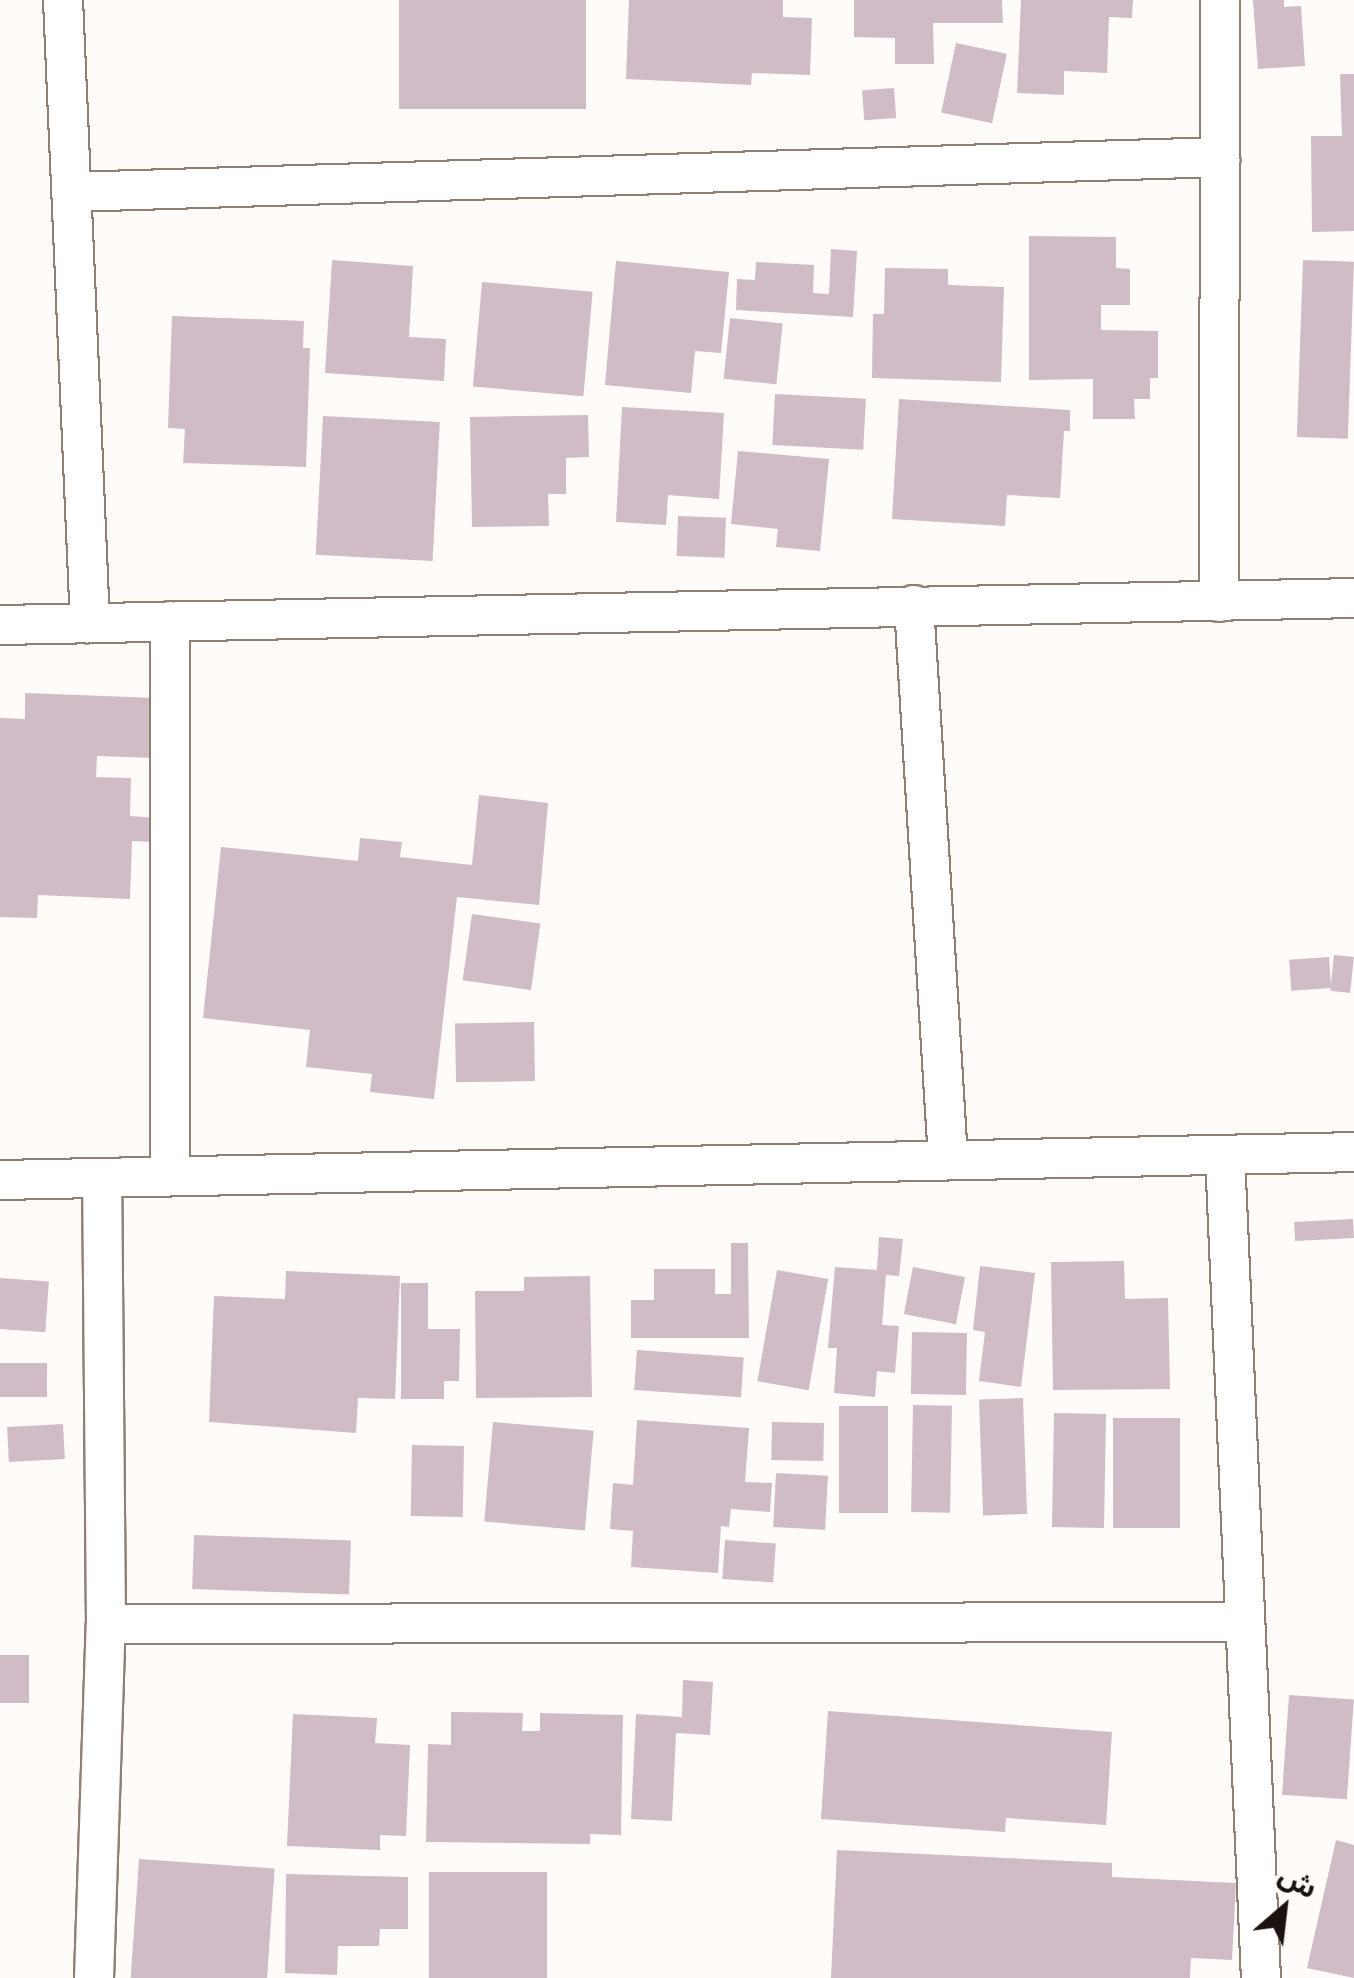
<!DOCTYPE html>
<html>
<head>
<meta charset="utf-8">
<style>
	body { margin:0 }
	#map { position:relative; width:1354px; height:1978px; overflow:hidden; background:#fffbf8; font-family:Figtree,"Noto Sans Arabic",sans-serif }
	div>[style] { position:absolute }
	.building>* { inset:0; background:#d0bcc7; transform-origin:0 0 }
	.roads { filter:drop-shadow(2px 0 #907f75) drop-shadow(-2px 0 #907f75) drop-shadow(0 2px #907f75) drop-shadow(0 -2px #907f75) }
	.minor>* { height:38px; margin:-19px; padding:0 19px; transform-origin:19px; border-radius:19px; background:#fff }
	span { translate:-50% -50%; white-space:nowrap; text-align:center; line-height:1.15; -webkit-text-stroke:9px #fffbf8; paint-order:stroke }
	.north { position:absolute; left:1234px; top:1858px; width:100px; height:100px; -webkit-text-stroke:8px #fffbf8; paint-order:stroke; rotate:28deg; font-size:28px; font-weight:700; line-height:40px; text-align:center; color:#1a130f }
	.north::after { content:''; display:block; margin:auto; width:35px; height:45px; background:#1a130f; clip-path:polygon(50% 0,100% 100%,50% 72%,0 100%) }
</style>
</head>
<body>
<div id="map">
	<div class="building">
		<i style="left:399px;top:0;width:187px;height:109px"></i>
		<i style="clip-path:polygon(629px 0,783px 0,783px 17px,812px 18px,810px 75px,752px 73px,751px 85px,626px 79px)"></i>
		<i style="clip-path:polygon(854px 0,1002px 0,1003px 23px,933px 23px,934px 64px,895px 64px,895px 38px,854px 37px)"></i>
		<i style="clip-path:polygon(1021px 0,1133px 0,1132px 18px,1109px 17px,1107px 73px,1064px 71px,1064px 95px,1017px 93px)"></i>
		<i style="clip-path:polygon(1253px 0,1284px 0,1284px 7px,1301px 6px,1305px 66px,1258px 69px)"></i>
		<i style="left:956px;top:43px;width:52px;height:71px;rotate:12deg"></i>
		<i style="clip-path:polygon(1340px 74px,1354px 74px,1354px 231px,1312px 232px,1311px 136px,1342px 136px)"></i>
		<i style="left:894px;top:88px;width:30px;height:32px;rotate:86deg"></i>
		<i style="clip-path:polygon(1029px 236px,1116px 237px,1116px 268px,1130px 269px,1130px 305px,1101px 305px,1101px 330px,1158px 331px,1158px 378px,1150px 378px,1150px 399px,1134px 399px,1135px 419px,1093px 419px,1093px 379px,1029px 380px)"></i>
		<i style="clip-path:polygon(831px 249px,857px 251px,853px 317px,736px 310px,737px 279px,755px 280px,756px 262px,814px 265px,813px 293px,829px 294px)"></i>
		<i style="clip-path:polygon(332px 260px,413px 266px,409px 337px,446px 339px,444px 381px,325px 373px)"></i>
		<i style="left:1303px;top:260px;width:51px;height:177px;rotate:2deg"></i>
		<i style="clip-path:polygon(616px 261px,729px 272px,721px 353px,695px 351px,691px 393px,605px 385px)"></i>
		<i style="clip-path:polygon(885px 268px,948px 269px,948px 285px,1004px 287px,1001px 382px,872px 378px,873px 314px,884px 314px)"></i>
		<i style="left:482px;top:282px;width:111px;height:105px;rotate:5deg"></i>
		<i style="clip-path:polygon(172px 316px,304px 321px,303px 348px,310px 348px,306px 467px,183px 463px,185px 429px,168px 428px)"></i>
		<i style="left:730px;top:318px;width:53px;height:61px;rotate:6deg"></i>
		<i style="left:775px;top:394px;width:91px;height:51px;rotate:3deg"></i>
		<i style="clip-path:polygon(899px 399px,1070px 410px,1070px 431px,1064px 431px,1060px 498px,1007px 495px,1005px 526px,892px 519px)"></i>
		<i style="clip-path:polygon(622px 407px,724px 413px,719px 499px,668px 495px,666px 525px,616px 522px)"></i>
		<i style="clip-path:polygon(588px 415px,589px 457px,566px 458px,566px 494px,548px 494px,549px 526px,472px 527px,470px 417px)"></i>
		<i style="left:323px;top:416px;width:117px;height:139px;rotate:3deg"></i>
		<i style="clip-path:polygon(738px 451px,829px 459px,820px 551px,776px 547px,778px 529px,731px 524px)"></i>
		<i style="left:678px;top:516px;width:48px;height:40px;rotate:2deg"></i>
		<i style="clip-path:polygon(25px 693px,156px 698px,155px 758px,97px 756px,96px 777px,131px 778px,130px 816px,158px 818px,157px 842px,132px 841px,130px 899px,38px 895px,37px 918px,0 917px,0 718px,25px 719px)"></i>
		<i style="clip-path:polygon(479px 795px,548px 803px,539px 905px,457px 897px,434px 1099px,370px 1092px,372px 1074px,306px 1067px,310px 1030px,203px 1018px,221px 847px,358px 861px,360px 838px,402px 842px,400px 857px,472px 865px)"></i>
		<i style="left:472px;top:914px;width:69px;height:67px;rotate:8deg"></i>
		<i style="left:1334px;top:955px;width:20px;height:36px;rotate:6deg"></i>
		<i style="left:1329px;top:957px;width:31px;height:40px;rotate:86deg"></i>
		<i style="left:534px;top:1022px;width:59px;height:79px;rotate:89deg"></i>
		<i style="left:1353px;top:1219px;width:19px;height:59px;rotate:87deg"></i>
		<i style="clip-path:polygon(879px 1237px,903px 1239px,899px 1276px,886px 1275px,882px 1325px,899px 1326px,895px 1373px,877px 1371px,875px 1397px,834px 1393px,837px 1348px,828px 1348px,835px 1267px,877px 1270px)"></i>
		<i style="clip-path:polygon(731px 1243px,748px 1243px,749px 1338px,631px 1338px,631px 1300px,654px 1300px,654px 1269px,715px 1269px,715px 1294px,731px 1294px)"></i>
		<i style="clip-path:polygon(1124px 1261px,1125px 1299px,1168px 1298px,1170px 1389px,1053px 1390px,1051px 1262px)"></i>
		<i style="clip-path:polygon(980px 1266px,1035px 1273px,1021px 1387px,979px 1381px,985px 1332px,973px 1330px)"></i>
		<i style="left:913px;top:1267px;width:53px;height:48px;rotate:11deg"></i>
		<i style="left:777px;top:1270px;width:52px;height:113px;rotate:10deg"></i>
		<i style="clip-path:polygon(286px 1271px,400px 1276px,395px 1399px,358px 1398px,356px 1433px,209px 1422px,214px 1296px,285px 1299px)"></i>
		<i style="clip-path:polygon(590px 1276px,592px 1397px,476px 1398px,475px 1291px,524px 1291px,524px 1277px)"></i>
		<i style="left:0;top:1278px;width:49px;height:51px;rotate:4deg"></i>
		<i style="clip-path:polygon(401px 1283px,428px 1283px,428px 1329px,460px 1329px,459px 1381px,444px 1381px,444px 1399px,401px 1399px)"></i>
		<i style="left:912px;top:1332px;width:55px;height:62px;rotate:1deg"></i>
		<i style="left:637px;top:1350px;width:107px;height:40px;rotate:4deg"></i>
		<i style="left:0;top:1363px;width:47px;height:34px"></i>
		<i style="left:1023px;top:1398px;width:116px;height:44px;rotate:88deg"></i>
		<i style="left:913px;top:1405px;width:39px;height:107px;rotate:1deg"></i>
		<i style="left:839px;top:1406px;width:49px;height:107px"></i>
		<i style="left:1054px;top:1413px;width:52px;height:114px;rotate:1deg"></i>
		<i style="left:1113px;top:1418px;width:67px;height:110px"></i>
		<i style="clip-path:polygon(637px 1420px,749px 1428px,745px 1482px,772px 1483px,770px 1512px,731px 1509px,729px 1527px,721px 1526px,718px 1573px,631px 1567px,633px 1531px,610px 1529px,613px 1483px,633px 1485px)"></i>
		<i style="left:493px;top:1422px;width:101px;height:100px;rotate:5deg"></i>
		<i style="left:772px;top:1422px;width:52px;height:38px;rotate:1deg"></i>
		<i style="left:63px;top:1424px;width:35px;height:56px;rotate:87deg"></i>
		<i style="left:412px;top:1445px;width:52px;height:71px;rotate:1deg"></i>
		<i style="left:776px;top:1473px;width:52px;height:54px;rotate:3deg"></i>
		<i style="left:194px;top:1535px;width:157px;height:54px;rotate:2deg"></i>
		<i style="left:725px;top:1540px;width:51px;height:39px;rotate:4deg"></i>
		<i style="left:0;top:1655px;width:29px;height:48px"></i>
		<i style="clip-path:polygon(683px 1680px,713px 1682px,710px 1735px,676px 1733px,672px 1821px,631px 1819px,636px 1714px,682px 1717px)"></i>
		<i style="left:1289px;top:1695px;width:65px;height:100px;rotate:4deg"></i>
		<i style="clip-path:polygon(828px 1711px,1112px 1732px,1106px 1825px,1006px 1818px,1005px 1832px,821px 1819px)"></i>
		<i style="clip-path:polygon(451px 1712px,523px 1713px,522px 1731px,540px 1731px,540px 1713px,623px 1715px,621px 1835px,590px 1834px,590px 1844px,426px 1842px,428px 1744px,451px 1745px)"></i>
		<i style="clip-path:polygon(293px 1714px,377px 1718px,375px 1743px,410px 1745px,406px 1836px,380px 1835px,380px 1850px,287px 1846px)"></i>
		<i style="clip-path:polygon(1336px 1840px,1354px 1845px,1354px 1978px,1307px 1968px)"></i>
		<i style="clip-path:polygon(837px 1850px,1112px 1863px,1112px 1877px,1236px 1883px,1232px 1960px,1191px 1958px,1190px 1978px,831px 1978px)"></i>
		<i style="left:139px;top:1859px;width:136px;height:119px;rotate:4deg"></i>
		<i style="left:429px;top:1872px;width:118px;height:106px"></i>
		<i style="clip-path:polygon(286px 1874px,408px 1877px,408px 1929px,380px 1929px,379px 1946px,338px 1946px,337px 1975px,285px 1973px)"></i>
	</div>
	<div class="roads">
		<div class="minor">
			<i style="left:63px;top:0;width:624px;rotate:87.52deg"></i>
			<i style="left:71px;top:192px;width:1150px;rotate:-1.74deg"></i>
			<i style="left:1219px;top:602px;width:602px;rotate:-89.9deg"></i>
			<i style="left:914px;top:605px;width:556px;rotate:86.49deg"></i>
			<i style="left:0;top:625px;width:1354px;rotate:-1.14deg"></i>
			<i style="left:1225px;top:1155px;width:824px;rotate:87.5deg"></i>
			<i style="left:170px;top:1176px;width:555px;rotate:-90deg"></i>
			<i style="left:0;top:1180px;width:1354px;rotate:-1.18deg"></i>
			<i style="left:106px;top:1624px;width:1139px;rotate:-0.1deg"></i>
			<i style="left:94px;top:1978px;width:354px;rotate:-88.1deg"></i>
			<i style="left:106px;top:1624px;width:446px;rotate:-90.5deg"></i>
		</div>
	</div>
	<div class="north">ش</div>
</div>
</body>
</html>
